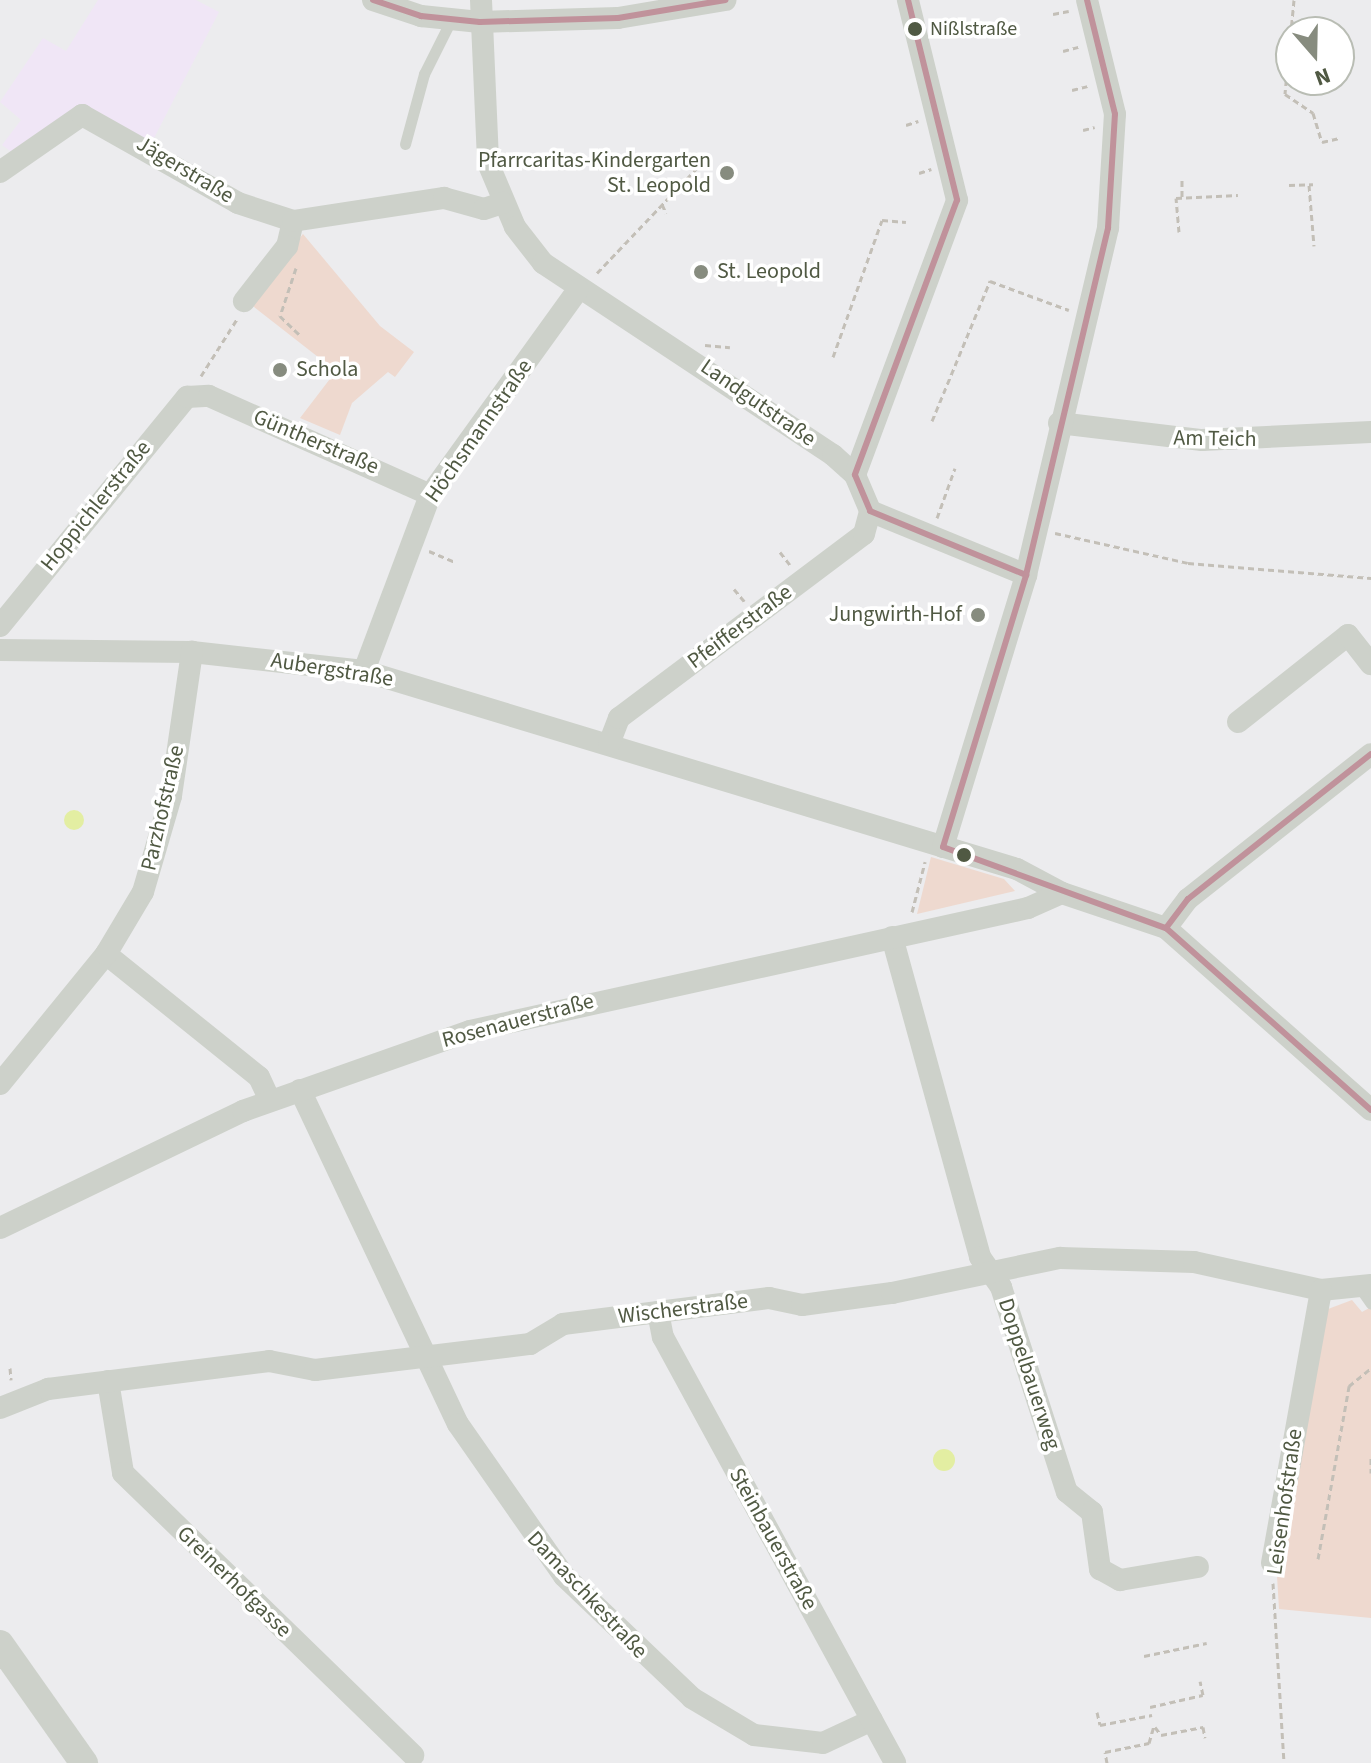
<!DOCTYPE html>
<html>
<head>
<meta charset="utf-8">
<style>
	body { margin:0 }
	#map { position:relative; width:1371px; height:1763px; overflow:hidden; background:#ececee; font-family:"Source Sans 3",sans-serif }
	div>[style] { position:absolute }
	.commercial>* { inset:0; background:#f0e6f6 }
	.green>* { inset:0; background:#eed9cf }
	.water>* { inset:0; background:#e3eea2 }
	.round { border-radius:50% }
	.path>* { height:3px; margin-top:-1.5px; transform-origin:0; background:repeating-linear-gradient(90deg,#c3bfb7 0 6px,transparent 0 10px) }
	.service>* { height:11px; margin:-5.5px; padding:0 5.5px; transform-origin:5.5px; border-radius:5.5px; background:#cdd1ca }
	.minor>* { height:22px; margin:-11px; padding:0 11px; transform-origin:11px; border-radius:11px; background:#cdd1ca }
	.tertiary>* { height:28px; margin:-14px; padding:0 14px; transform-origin:14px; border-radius:14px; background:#cdd1ca }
	.bus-1>* { height:6px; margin:-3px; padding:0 3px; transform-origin:3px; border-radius:3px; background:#c0929b }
	.dots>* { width:22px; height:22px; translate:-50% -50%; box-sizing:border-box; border:4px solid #fff; border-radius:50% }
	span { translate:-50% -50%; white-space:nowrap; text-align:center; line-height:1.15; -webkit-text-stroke:7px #fff; paint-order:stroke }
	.bus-label { font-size:20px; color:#505943 }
	.left { translate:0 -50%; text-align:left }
	.poi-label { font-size:22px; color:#505943 }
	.right { translate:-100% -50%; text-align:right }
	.street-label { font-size:22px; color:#505943 }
	.north { position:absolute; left:1275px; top:16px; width:80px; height:80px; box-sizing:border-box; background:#fff; border:2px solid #b9bdb4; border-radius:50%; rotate:160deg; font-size:22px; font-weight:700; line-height:32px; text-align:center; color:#505943 }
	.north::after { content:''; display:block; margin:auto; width:28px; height:36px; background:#878c7f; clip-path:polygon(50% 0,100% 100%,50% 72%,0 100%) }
</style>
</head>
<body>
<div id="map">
	<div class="commercial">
		<i style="clip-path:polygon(98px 0,196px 0,219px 12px,152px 142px,87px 109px,13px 153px,2px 145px,21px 120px,0 102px,43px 38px,66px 51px)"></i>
	</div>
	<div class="green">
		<i style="clip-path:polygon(303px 234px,380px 326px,414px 352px,395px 377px,388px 372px,352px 403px,340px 435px,300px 418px,336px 371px,249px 303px)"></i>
		<i style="clip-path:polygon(931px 857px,1004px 879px,1015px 891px,917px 914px)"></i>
		<i style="clip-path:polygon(1352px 1300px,1362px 1312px,1371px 1307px,1371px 1618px,1279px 1609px,1277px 1576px,1328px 1309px)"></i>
	</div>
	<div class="water">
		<i class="round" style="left:64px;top:810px;width:20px;height:20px"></i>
		<i class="round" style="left:933px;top:1449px;width:22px;height:22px"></i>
	</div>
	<div class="path">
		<i style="left:1294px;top:0;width:94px;rotate:95.5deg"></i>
		<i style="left:1285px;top:94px;width:34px;rotate:34deg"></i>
		<i style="left:1313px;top:113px;width:30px;rotate:73deg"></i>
		<i style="left:1322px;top:142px;width:18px;rotate:-13deg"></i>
		<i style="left:1053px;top:14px;width:16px;rotate:-11deg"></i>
		<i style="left:1063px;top:51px;width:16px;rotate:-15deg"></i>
		<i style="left:1072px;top:90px;width:16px;rotate:-14deg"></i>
		<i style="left:906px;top:125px;width:13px;rotate:-18deg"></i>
		<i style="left:1083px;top:130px;width:12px;rotate:-14deg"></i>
		<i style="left:919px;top:173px;width:13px;rotate:-18deg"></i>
		<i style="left:1289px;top:185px;width:24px;rotate:-2deg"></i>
		<i style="left:1309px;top:185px;width:61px;rotate:85.3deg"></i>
		<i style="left:1182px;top:197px;width:18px;rotate:-90deg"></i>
		<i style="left:662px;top:204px;width:10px;rotate:66deg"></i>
		<i style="left:1179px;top:232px;width:34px;rotate:-95deg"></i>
		<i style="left:1176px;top:198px;width:62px;rotate:-2.8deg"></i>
		<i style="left:296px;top:268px;width:51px;rotate:108.4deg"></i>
		<i style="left:280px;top:316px;width:28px;rotate:44deg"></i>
		<i style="left:597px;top:273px;width:145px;rotate:-46.4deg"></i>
		<i style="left:705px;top:345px;width:25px;rotate:5deg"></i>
		<i style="left:833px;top:357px;width:145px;rotate:-70.3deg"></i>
		<i style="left:882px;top:220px;width:24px;rotate:5deg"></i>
		<i style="left:201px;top:376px;width:67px;rotate:-57.7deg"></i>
		<i style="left:932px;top:421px;width:152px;rotate:-67.5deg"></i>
		<i style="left:990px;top:281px;width:84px;rotate:20.2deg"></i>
		<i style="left:937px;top:518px;width:53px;rotate:-70.2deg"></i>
		<i style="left:1055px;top:533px;width:136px;rotate:12.7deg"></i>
		<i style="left:1188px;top:563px;width:184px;rotate:4.7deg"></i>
		<i style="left:429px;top:551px;width:28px;rotate:23deg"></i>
		<i style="left:780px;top:552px;width:16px;rotate:52deg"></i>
		<i style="left:734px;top:589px;width:16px;rotate:50deg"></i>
		<i style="left:912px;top:912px;width:52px;rotate:-75.4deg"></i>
		<i style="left:10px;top:1368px;width:12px;rotate:85deg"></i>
		<i style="left:1371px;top:1458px;width:15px;rotate:90deg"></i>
		<i style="left:1318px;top:1559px;width:176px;rotate:-79.8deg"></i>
		<i style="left:1349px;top:1386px;width:28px;rotate:-39deg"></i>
		<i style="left:1273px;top:1583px;width:180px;rotate:86.5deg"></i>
		<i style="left:1144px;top:1656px;width:64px;rotate:-11.7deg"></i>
		<i style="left:1150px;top:1707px;width:54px;rotate:-12.8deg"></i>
		<i style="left:1203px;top:1695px;width:14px;rotate:-102deg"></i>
		<i style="left:1097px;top:1712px;width:13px;rotate:77deg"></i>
		<i style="left:1100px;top:1725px;width:53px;rotate:-10.9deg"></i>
		<i style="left:1155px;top:1727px;width:10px;rotate:53deg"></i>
		<i style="left:1161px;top:1735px;width:43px;rotate:-10.8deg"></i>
		<i style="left:1203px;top:1727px;width:11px;rotate:80deg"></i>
		<i style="left:1107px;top:1763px;width:11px;rotate:-100deg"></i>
		<i style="left:1105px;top:1752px;width:45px;rotate:-11.6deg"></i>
		<i style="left:1149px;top:1743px;width:19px;rotate:-74deg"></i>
	</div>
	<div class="service">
		<i style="left:405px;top:144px;width:73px;rotate:-74.8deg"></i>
		<i style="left:424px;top:74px;width:60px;rotate:-63.4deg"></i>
		<i style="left:1360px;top:1288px;width:19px;rotate:55deg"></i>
	</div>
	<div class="minor">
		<i style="left:373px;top:0;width:51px;rotate:18.4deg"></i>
		<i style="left:421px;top:16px;width:59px;rotate:5.8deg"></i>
		<i style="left:480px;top:22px;width:138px;rotate:-1.7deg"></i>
		<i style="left:618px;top:18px;width:109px;rotate:-9.5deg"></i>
		<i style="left:481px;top:0;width:163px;rotate:87.5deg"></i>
		<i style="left:488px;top:163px;width:69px;rotate:67.1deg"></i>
		<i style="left:515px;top:227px;width:46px;rotate:52.1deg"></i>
		<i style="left:543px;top:263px;width:348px;rotate:33.5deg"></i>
		<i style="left:833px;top:455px;width:30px;rotate:42deg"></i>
		<i style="left:855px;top:475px;width:39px;rotate:67deg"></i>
		<i style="left:870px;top:511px;width:169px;rotate:22.3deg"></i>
		<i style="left:0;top:172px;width:100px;rotate:-34.8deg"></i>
		<i style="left:82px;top:115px;width:179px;rotate:29.4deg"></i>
		<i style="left:238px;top:203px;width:58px;rotate:18.1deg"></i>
		<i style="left:293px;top:221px;width:26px;rotate:103deg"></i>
		<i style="left:287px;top:246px;width:70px;rotate:128deg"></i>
		<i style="left:293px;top:221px;width:153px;rotate:-8.7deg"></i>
		<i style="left:444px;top:198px;width:41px;rotate:15.4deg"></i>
		<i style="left:484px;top:209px;width:20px;rotate:-18deg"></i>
		<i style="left:1059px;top:423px;width:144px;rotate:6.8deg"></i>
		<i style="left:1202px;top:440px;width:169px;rotate:-2.7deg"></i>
		<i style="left:855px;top:475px;width:293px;rotate:-69.6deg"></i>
		<i style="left:957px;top:200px;width:206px;rotate:-103.8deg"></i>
		<i style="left:0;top:626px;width:296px;rotate:-50.8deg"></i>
		<i style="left:187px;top:397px;width:22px;rotate:-3deg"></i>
		<i style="left:209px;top:396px;width:242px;rotate:24.1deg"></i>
		<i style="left:0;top:650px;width:192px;rotate:0.6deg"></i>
		<i style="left:192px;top:652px;width:173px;rotate:6.3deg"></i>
		<i style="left:364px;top:671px;width:682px;rotate:16.87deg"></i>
		<i style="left:1017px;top:869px;width:51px;rotate:28.1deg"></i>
		<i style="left:1062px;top:893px;width:110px;rotate:18.6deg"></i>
		<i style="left:1166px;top:928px;width:274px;rotate:41.6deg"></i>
		<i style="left:364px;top:671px;width:188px;rotate:-69.4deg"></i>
		<i style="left:430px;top:495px;width:253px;rotate:-54.2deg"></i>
		<i style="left:1238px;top:722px;width:140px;rotate:-38.3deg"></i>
		<i style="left:1348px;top:635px;width:37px;rotate:52deg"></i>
		<i style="left:609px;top:744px;width:28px;rotate:-69deg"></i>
		<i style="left:619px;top:718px;width:306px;rotate:-36.9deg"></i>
		<i style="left:864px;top:534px;width:24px;rotate:-75deg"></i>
		<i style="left:943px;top:847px;width:284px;rotate:-73deg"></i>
		<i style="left:1026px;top:575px;width:357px;rotate:-76.7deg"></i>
		<i style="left:1108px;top:228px;width:114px;rotate:-86.5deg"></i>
		<i style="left:1115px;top:114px;width:117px;rotate:-103.8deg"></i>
		<i style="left:1166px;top:928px;width:36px;rotate:-53deg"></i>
		<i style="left:1188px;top:899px;width:233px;rotate:-38.4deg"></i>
		<i style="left:892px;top:937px;width:332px;rotate:74.6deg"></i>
		<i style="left:980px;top:1257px;width:37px;rotate:55deg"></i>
		<i style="left:1001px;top:1287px;width:215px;rotate:72.2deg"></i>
		<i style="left:1067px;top:1492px;width:32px;rotate:39deg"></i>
		<i style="left:1092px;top:1512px;width:58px;rotate:82deg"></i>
		<i style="left:1100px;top:1569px;width:23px;rotate:29deg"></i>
		<i style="left:1120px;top:1580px;width:79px;rotate:-9.5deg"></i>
		<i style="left:106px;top:954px;width:196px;rotate:38.8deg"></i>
		<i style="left:259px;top:1077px;width:26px;rotate:65deg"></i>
		<i style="left:0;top:1084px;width:168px;rotate:-50.8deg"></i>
		<i style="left:106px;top:954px;width:72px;rotate:-59.2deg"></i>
		<i style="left:143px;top:892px;width:100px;rotate:-73.7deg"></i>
		<i style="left:171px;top:796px;width:146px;rotate:-81.7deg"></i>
		<i style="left:300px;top:1090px;width:369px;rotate:64.7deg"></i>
		<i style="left:458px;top:1424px;width:185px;rotate:55.1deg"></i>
		<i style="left:564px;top:1576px;width:177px;rotate:43.6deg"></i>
		<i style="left:692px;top:1698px;width:72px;rotate:30.8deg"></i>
		<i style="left:754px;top:1735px;width:69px;rotate:6.6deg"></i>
		<i style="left:823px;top:1743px;width:54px;rotate:-25.1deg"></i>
		<i style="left:0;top:1228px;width:270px;rotate:-25.7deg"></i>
		<i style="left:243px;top:1111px;width:241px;rotate:-19.4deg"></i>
		<i style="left:470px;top:1031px;width:571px;rotate:-12.43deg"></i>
		<i style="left:1028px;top:908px;width:37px;rotate:-24deg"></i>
		<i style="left:658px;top:1312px;width:25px;rotate:79deg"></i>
		<i style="left:663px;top:1337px;width:485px;rotate:61.4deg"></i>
		<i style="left:108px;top:1381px;width:93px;rotate:80.7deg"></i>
		<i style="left:123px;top:1473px;width:405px;rotate:44.2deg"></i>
		<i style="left:0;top:1408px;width:52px;rotate:-21.6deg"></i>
		<i style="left:48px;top:1389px;width:223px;rotate:-7.2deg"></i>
		<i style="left:269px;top:1361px;width:47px;rotate:11.1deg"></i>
		<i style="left:315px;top:1370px;width:217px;rotate:-6.9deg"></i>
		<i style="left:530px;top:1344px;width:39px;rotate:-31deg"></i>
		<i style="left:563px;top:1324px;width:208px;rotate:-7.2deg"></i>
		<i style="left:769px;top:1298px;width:34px;rotate:12deg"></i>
		<i style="left:802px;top:1305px;width:91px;rotate:-7.6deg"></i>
		<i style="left:892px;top:1293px;width:172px;rotate:-11.8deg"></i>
		<i style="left:1060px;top:1258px;width:134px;rotate:1.7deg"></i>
		<i style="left:1194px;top:1262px;width:130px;rotate:12.4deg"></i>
		<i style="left:1321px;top:1290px;width:50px;rotate:-5.7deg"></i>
		<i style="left:1272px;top:1563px;width:277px;rotate:-79.8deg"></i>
	</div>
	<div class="tertiary">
		<i style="left:0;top:1644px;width:146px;rotate:54.8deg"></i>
	</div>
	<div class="bus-1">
		<i style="left:373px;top:0;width:51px;rotate:18.4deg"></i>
		<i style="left:421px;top:16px;width:59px;rotate:5.8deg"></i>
		<i style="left:480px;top:22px;width:138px;rotate:-1.7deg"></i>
		<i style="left:618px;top:18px;width:109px;rotate:-9.5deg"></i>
		<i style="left:908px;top:0;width:206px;rotate:76.2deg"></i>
		<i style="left:957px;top:200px;width:293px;rotate:110.4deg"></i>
		<i style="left:855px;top:475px;width:39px;rotate:67deg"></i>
		<i style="left:870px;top:511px;width:169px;rotate:22.3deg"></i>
		<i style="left:943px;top:847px;width:284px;rotate:-73deg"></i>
		<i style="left:1026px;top:575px;width:357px;rotate:-76.7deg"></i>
		<i style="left:1108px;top:228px;width:114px;rotate:-86.5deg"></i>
		<i style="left:1115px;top:114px;width:117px;rotate:-103.8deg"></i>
		<i style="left:943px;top:847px;width:237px;rotate:20deg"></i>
		<i style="left:1166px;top:928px;width:274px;rotate:41.6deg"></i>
		<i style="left:1166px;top:928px;width:36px;rotate:-53deg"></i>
		<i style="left:1188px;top:899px;width:233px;rotate:-38.4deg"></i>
	</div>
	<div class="dots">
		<i style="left:915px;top:29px;background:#505943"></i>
		<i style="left:727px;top:173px;background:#878c7f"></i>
		<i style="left:701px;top:272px;background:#878c7f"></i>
		<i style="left:280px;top:370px;background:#878c7f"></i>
		<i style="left:978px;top:615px;background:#878c7f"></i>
		<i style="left:964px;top:855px;background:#505943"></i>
	</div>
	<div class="bus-label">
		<span class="left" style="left:930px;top:29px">Nißlstraße</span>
	</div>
	<div class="poi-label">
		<span class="right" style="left:711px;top:173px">Pfarrcaritas-Kindergarten<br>St. Leopold</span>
		<span class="left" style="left:717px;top:272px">St. Leopold</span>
		<span class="left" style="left:296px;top:370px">Schola</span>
		<span class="right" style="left:962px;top:615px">Jungwirth-Hof</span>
	</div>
	<div class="street-label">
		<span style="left:185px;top:170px;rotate:31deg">Jägerstraße</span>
		<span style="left:758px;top:403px;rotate:35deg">Landgutstraße</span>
		<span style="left:479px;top:431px;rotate:-55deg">Höchsmannstraße</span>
		<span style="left:1215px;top:439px;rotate:1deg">Am Teich</span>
		<span style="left:316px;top:442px;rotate:23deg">Güntherstraße</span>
		<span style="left:96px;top:506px;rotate:-51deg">Hoppichlerstraße</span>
		<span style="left:740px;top:627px;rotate:-37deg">Pfeifferstraße</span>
		<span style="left:332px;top:670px;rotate:9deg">Aubergstraße</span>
		<span style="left:163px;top:808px;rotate:-77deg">Parzhofstraße</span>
		<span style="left:518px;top:1021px;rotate:-15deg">Rosenauerstraße</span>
		<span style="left:683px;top:1309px;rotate:-7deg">Wischerstraße</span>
		<span style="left:1029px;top:1374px;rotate:72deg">Doppelbauerweg</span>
		<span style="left:1285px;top:1502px;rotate:-82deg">Leisenhofstraße</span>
		<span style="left:773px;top:1539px;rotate:61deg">Steinbauerstraße</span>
		<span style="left:234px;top:1582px;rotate:44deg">Greinerhofgasse</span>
		<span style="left:587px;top:1595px;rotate:47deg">Damaschkestraße</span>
	</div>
	<div class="north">N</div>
</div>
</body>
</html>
